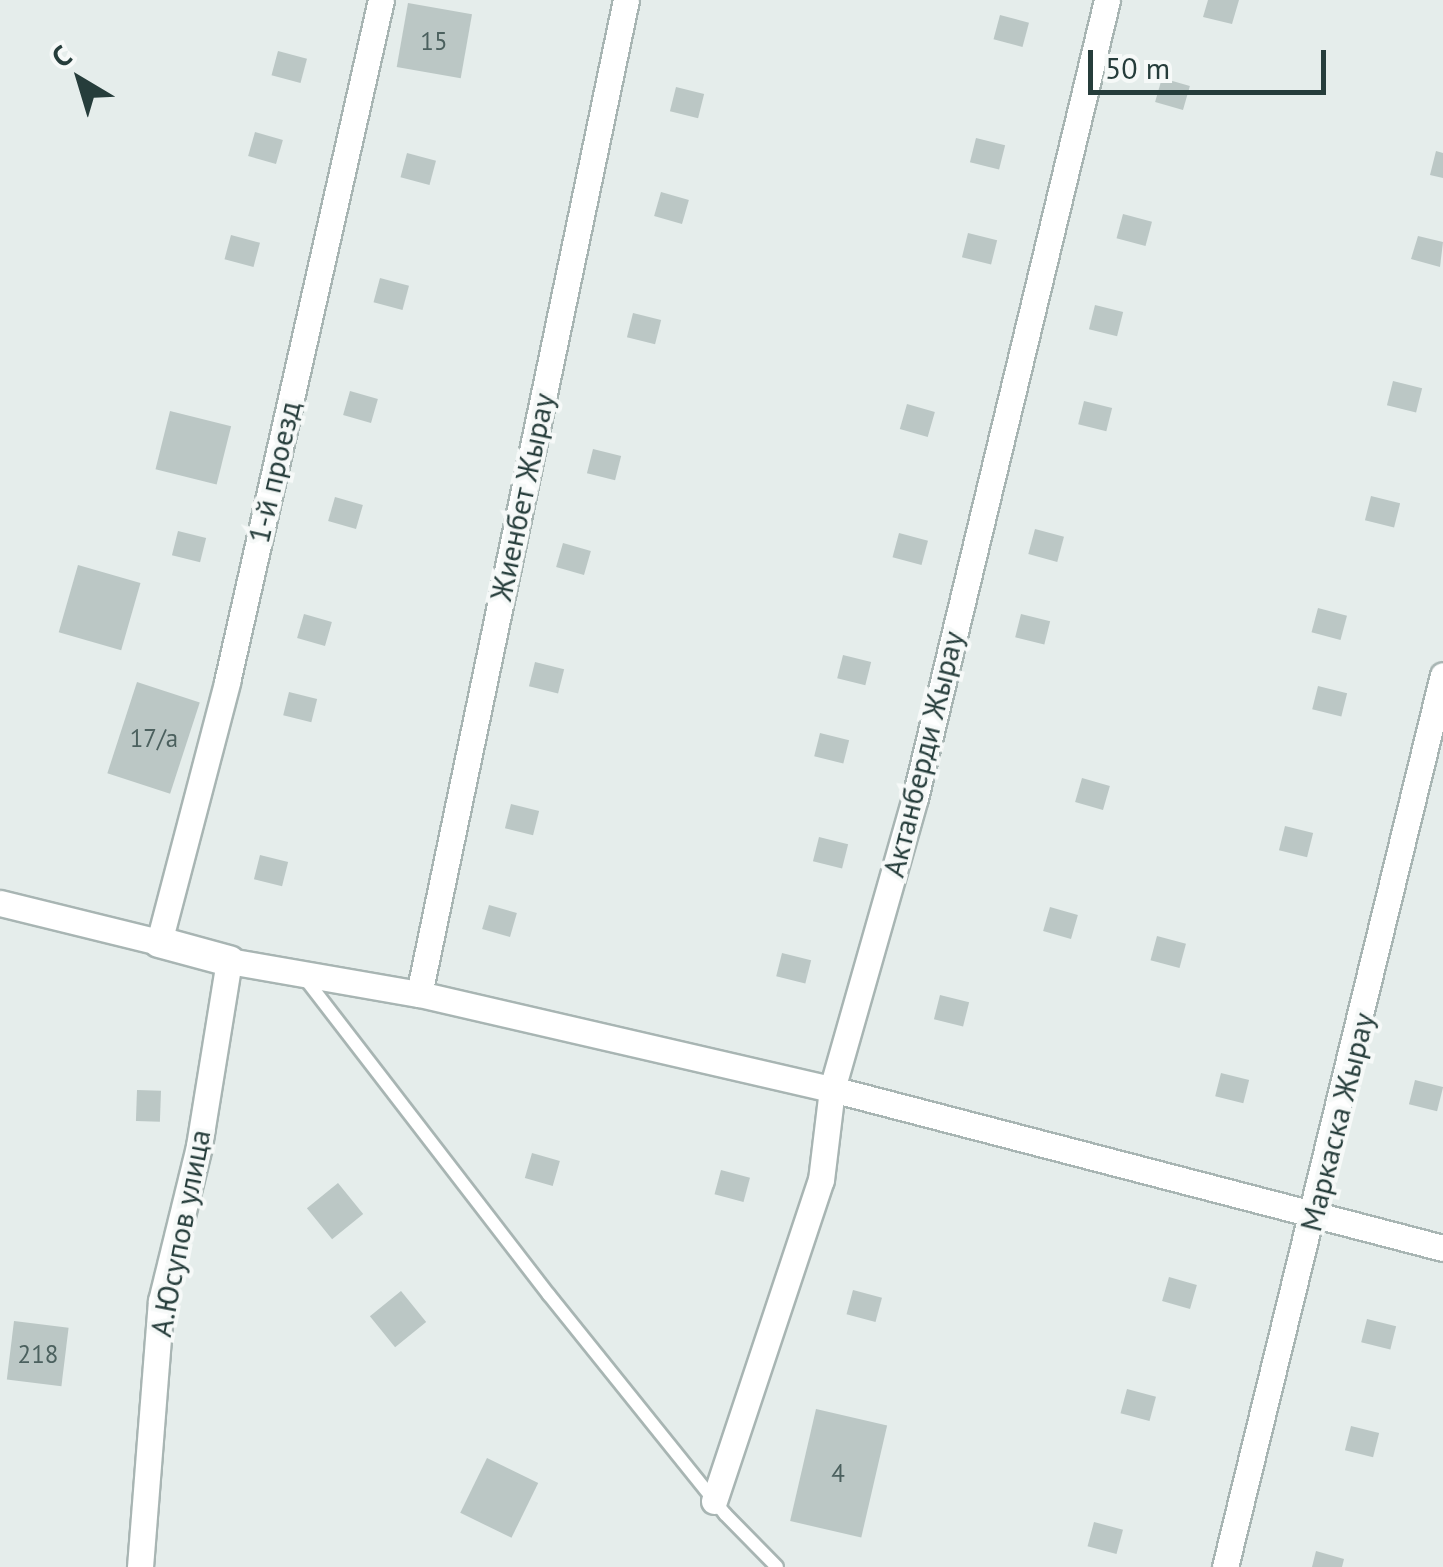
<!DOCTYPE html>
<html>
<head>
<meta charset="utf-8">
<style>
	body { margin:0 }
	#map { position:relative; width:1443px; height:1567px; overflow:hidden; background:#e5edeb; font-family:"PT Sans",sans-serif }
	div>[style] { position:absolute }
	.building>* { inset:0; background:#bbc7c5; transform-origin:0 0 }
	.roads { filter:drop-shadow(2px 0 #a8b5b3) drop-shadow(-2px 0 #a8b5b3) drop-shadow(0 2px #a8b5b3) drop-shadow(0 -2px #a8b5b3) }
	.service>* { height:12px; margin:-6px; padding:0 6px; transform-origin:6px; border-radius:6px; background:#fff }
	.minor>* { height:25px; margin:-12.5px; padding:0 12.5px; transform-origin:12.5px; border-radius:12.5px; background:#fff }
	.tertiary>* { height:30px; margin:-15px; padding:0 15px; transform-origin:15px; border-radius:15px; background:#fff }
	span { translate:-50% -50%; white-space:nowrap; text-align:center; line-height:1.15; -webkit-text-stroke:8px #f6f9f8; paint-order:stroke }
	.number-label { font-size:25px; color:#4b605e }
	.number-label span { -webkit-text-stroke-width:0 }
	.street-label { font-size:30px; color:#263d3b }
	.north { position:absolute; left:30px; top:30px; width:100px; height:100px; -webkit-text-stroke:8px #f6f9f8; paint-order:stroke; rotate:322deg; font-size:28px; font-weight:700; line-height:40px; text-align:center; color:#263d3b }
	.north::after { content:''; display:block; margin:auto; width:35px; height:45px; background:#263d3b; clip-path:polygon(50% 0,100% 100%,50% 72%,0 100%) }
	.scale { position:absolute; left:1088px; top:50px; width:238px; height:45px; box-sizing:border-box; border:5px solid #263d3b; border-top:0; padding-left:12px; font-size:30px; line-height:35px; white-space:nowrap; color:#263d3b; -webkit-text-stroke:8px #f6f9f8; paint-order:stroke }
</style>
</head>
<body>
<div id="map">
	<div class="building">
		<i style="clip-path:polygon(1208px 0,1239px 0,1232px 24px,1203px 17px)"></i>
		<i style="left:408px;top:3px;width:65px;height:65px;rotate:10deg"></i>
		<i style="left:1000px;top:15px;width:30px;height:25px;rotate:15deg"></i>
		<i style="left:278px;top:51px;width:30px;height:25px;rotate:15deg"></i>
		<i style="left:1162px;top:78px;width:29px;height:25px;rotate:16deg"></i>
		<i style="left:676px;top:87px;width:29px;height:25px;rotate:14deg"></i>
		<i style="left:255px;top:132px;width:29px;height:25px;rotate:16deg"></i>
		<i style="left:976px;top:138px;width:30px;height:25px;rotate:14deg"></i>
		<i style="clip-path:polygon(1436px 151px,1443px 153px,1443px 178px,1430px 175px)"></i>
		<i style="left:407px;top:153px;width:30px;height:25px;rotate:15deg"></i>
		<i style="left:661px;top:192px;width:29px;height:25px;rotate:16deg"></i>
		<i style="left:1123px;top:214px;width:30px;height:25px;rotate:15deg"></i>
		<i style="left:968px;top:233px;width:30px;height:25px;rotate:14deg"></i>
		<i style="left:231px;top:235px;width:30px;height:25px;rotate:15deg"></i>
		<i style="clip-path:polygon(1418px 236px,1443px 242px,1440px 267px,1411px 259px)"></i>
		<i style="left:380px;top:278px;width:30px;height:25px;rotate:15deg"></i>
		<i style="left:1095px;top:305px;width:29px;height:25px;rotate:14deg"></i>
		<i style="left:633px;top:313px;width:29px;height:25px;rotate:14deg"></i>
		<i style="left:1393px;top:381px;width:30px;height:25px;rotate:14deg"></i>
		<i style="left:350px;top:391px;width:29px;height:25px;rotate:16deg"></i>
		<i style="left:1084px;top:401px;width:29px;height:24px;rotate:14deg"></i>
		<i style="left:907px;top:404px;width:29px;height:26px;rotate:16deg"></i>
		<i style="left:170px;top:411px;width:63px;height:60px;rotate:14deg"></i>
		<i style="left:593px;top:449px;width:29px;height:25px;rotate:14deg"></i>
		<i style="left:1371px;top:496px;width:30px;height:25px;rotate:14deg"></i>
		<i style="left:335px;top:497px;width:29px;height:25px;rotate:16deg"></i>
		<i style="left:1035px;top:529px;width:30px;height:26px;rotate:15deg"></i>
		<i style="left:178px;top:531px;width:29px;height:25px;rotate:14deg"></i>
		<i style="left:899px;top:533px;width:30px;height:25px;rotate:15deg"></i>
		<i style="left:563px;top:543px;width:29px;height:25px;rotate:16deg"></i>
		<i style="left:78px;top:565px;width:65px;height:70px;rotate:16deg"></i>
		<i style="left:1318px;top:608px;width:30px;height:25px;rotate:15deg"></i>
		<i style="left:304px;top:614px;width:29px;height:25px;rotate:16deg"></i>
		<i style="left:1021px;top:614px;width:30px;height:24px;rotate:14deg"></i>
		<i style="left:843px;top:655px;width:29px;height:24px;rotate:14deg"></i>
		<i style="left:535px;top:662px;width:30px;height:25px;rotate:14deg"></i>
		<i style="left:137px;top:682px;width:66px;height:96px;rotate:18deg"></i>
		<i style="left:1318px;top:686px;width:30px;height:24px;rotate:14deg"></i>
		<i style="left:289px;top:692px;width:29px;height:24px;rotate:14deg"></i>
		<i style="left:820px;top:733px;width:30px;height:24px;rotate:14deg"></i>
		<i style="left:1082px;top:778px;width:29px;height:25px;rotate:16deg"></i>
		<i style="left:511px;top:804px;width:29px;height:25px;rotate:14deg"></i>
		<i style="left:1285px;top:826px;width:29px;height:25px;rotate:14deg"></i>
		<i style="left:819px;top:837px;width:30px;height:25px;rotate:14deg"></i>
		<i style="left:260px;top:855px;width:29px;height:25px;rotate:14deg"></i>
		<i style="left:489px;top:905px;width:29px;height:25px;rotate:16deg"></i>
		<i style="left:1050px;top:907px;width:29px;height:25px;rotate:16deg"></i>
		<i style="left:1157px;top:936px;width:30px;height:25px;rotate:15deg"></i>
		<i style="left:782px;top:953px;width:30px;height:24px;rotate:14deg"></i>
		<i style="left:940px;top:995px;width:30px;height:25px;rotate:14deg"></i>
		<i style="left:1221px;top:1073px;width:29px;height:24px;rotate:14deg"></i>
		<i style="left:1415px;top:1080px;width:29px;height:25px;rotate:14deg"></i>
		<i style="left:137px;top:1090px;width:24px;height:31px;rotate:2deg"></i>
		<i style="left:532px;top:1153px;width:29px;height:26px;rotate:16deg"></i>
		<i style="left:721px;top:1170px;width:30px;height:25px;rotate:15deg"></i>
		<i style="left:338px;top:1183px;width:40px;height:40px;rotate:51deg"></i>
		<i style="left:1169px;top:1277px;width:29px;height:25px;rotate:16deg"></i>
		<i style="left:853px;top:1290px;width:30px;height:25px;rotate:15deg"></i>
		<i style="left:401px;top:1291px;width:40px;height:40px;rotate:51deg"></i>
		<i style="left:1367px;top:1319px;width:30px;height:24px;rotate:14deg"></i>
		<i style="left:14px;top:1321px;width:55px;height:59px;rotate:7deg"></i>
		<i style="left:1127px;top:1389px;width:30px;height:25px;rotate:15deg"></i>
		<i style="left:816px;top:1409px;width:73px;height:115px;rotate:13deg"></i>
		<i style="left:1351px;top:1426px;width:29px;height:25px;rotate:14deg"></i>
		<i style="left:487px;top:1458px;width:57px;height:61px;rotate:26deg"></i>
		<i style="left:1094px;top:1522px;width:30px;height:25px;rotate:15deg"></i>
		<i style="clip-path:polygon(1316px 1551px,1344px 1559px,1342px 1567px,1312px 1567px)"></i>
	</div>
	<div class="roads">
		<div class="service">
			<i style="left:304px;top:977px;width:401px;rotate:52.4deg"></i>
			<i style="left:549px;top:1295px;width:281px;rotate:51.2deg"></i>
			<i style="left:725px;top:1514px;width:74px;rotate:45.5deg"></i>
		</div>
		<div class="minor">
			<i style="left:0;top:903px;width:164px;rotate:13.8deg"></i>
			<i style="left:159px;top:942px;width:269px;rotate:-75.3deg"></i>
			<i style="left:227px;top:682px;width:699px;rotate:-77.28deg"></i>
			<i style="left:419px;top:994px;width:1015px;rotate:-78.24deg"></i>
			<i style="left:714px;top:1501px;width:338px;rotate:-71.6deg"></i>
			<i style="left:821px;top:1180px;width:92px;rotate:-83.1deg"></i>
			<i style="left:832px;top:1089px;width:303px;rotate:-74.1deg"></i>
			<i style="left:915px;top:798px;width:821px;rotate:-76.47deg"></i>
			<i style="left:140px;top:1567px;width:267px;rotate:-85.5deg"></i>
			<i style="left:161px;top:1301px;width:160px;rotate:-76.2deg"></i>
			<i style="left:199px;top:1146px;width:187px;rotate:-80.8deg"></i>
			<i style="left:229px;top:961px;width:193px;rotate:9.9deg"></i>
			<i style="left:419px;top:994px;width:424px;rotate:13deg"></i>
			<i style="left:832px;top:1089px;width:631px;rotate:14.59deg"></i>
			<i style="left:1225px;top:1567px;width:918px;rotate:-76.27deg"></i>
		</div>
		<div class="tertiary">
			<i style="left:159px;top:942px;width:73px;rotate:15.2deg"></i>
		</div>
	</div>
	<div class="number-label">
		<span style="left:434px;top:41px">15</span>
		<span style="left:154px;top:738px">17/а</span>
		<span style="left:38px;top:1354px">218</span>
		<span style="left:838px;top:1473px">4</span>
	</div>
	<div class="street-label">
		<span style="left:274px;top:472px;rotate:-77deg">1-й проезд</span>
		<span style="left:522px;top:497px;rotate:-78deg">Жиенбет Жырау</span>
		<span style="left:923px;top:754px;rotate:-76deg">Актанберди Жырау</span>
		<span style="left:1337px;top:1122px;rotate:-76deg">Маркаска Жырау</span>
		<span style="left:180px;top:1233px;rotate:-79deg">А.Юсупов улица</span>
	</div>
	<div class="north">С</div>
	<div class="scale">50 m</div>
</div>
</body>
</html>
